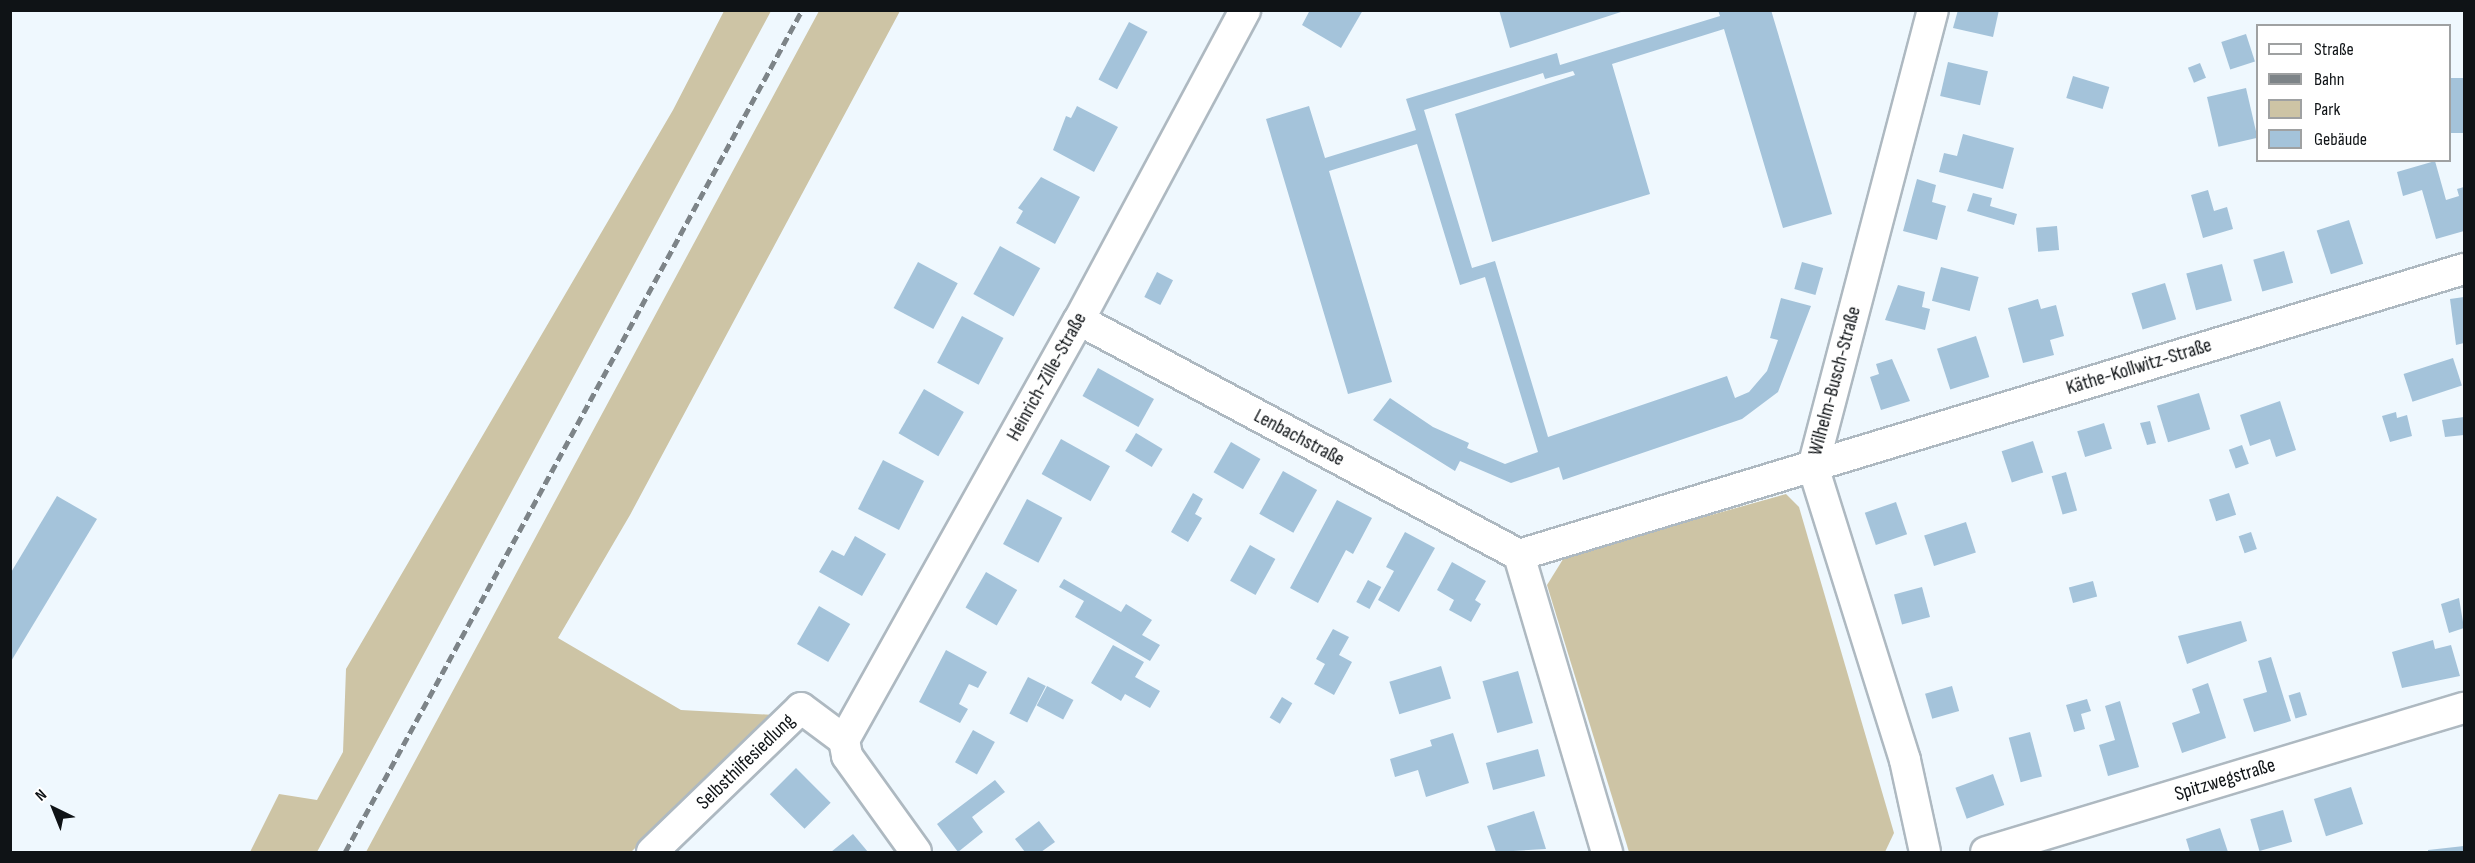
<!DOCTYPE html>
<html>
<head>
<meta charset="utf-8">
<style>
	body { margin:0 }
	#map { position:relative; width:2475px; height:863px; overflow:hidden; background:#eff8fe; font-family:"Sofia Sans Condensed",sans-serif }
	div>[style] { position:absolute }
	.green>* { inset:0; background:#cdc4a5 }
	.building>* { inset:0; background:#a4c3da; transform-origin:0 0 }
	.roads { filter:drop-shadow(2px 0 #aeb9c1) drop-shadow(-2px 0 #aeb9c1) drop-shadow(0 2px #aeb9c1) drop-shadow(0 -2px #aeb9c1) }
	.street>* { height:30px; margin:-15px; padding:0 15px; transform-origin:15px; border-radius:15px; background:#fff }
	.rail>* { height:4.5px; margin-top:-2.25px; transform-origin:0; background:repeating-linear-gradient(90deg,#7d8488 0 9px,transparent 0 13.5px) }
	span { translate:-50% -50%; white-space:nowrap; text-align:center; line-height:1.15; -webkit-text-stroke:4.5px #fff; paint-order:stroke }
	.street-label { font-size:20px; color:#0f1316 }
	.frame { position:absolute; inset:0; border:12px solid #0f1316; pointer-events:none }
	.legend { position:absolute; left:2256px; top:24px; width:195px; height:138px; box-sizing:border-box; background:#fff; border:2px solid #9fa1a2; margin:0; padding:8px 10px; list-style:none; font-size:18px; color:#0f1316 }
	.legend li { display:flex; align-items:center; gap:12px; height:30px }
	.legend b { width:30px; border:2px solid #9fa1a2 }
	.north { position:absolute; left:24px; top:779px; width:60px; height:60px; -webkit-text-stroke:4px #fff; paint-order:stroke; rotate:317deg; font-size:16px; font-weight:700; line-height:24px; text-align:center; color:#0f1316 }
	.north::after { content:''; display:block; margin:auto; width:21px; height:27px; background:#0f1316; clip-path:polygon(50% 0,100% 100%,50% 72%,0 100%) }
</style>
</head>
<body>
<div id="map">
	<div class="green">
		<i style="clip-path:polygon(724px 11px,771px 11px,317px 852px,250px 852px,279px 794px,317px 800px,343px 752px,346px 669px,673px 110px)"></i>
		<i style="clip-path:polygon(819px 11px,900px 11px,630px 515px,558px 638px,681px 710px,774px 715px,631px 852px,366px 852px)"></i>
		<i style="clip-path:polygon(1786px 494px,1799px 507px,1894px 833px,1885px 852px,1629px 852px,1547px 585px,1565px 556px)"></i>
	</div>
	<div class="building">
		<i style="clip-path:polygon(1310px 10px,1363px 10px,1341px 48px,1302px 25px)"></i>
		<i style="clip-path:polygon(1499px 10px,1624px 10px,1624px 11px,1510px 48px)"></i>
		<i style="clip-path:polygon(1718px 10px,1771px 10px,1832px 214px,1783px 228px,1724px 29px,1612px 64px,1650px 194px,1492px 242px,1455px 114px,1575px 75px,1573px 71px,1545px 79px,1543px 73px,1424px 110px,1472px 268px,1495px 261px,1548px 437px,1727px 376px,1735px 398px,1749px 392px,1767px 371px,1778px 340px,1770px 338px,1781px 298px,1811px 306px,1778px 392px,1742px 419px,1563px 480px,1559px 467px,1511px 483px,1460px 461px,1455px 471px,1373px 420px,1390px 398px,1433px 427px,1469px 443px,1467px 448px,1505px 464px,1538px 452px,1485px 277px,1460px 285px,1417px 144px,1329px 171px,1392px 382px,1348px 394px,1266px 119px,1309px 106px,1325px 158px,1416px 130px,1406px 99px,1557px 53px,1560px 65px,1720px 16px)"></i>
		<i style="clip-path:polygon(1958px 10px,1999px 10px,1993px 37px,1953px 28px)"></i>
		<i style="left:1129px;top:22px;width:21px;height:65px;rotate:28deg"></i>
		<i style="left:2246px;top:34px;width:29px;height:26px;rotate:72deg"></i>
		<i style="left:1948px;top:62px;width:41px;height:35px;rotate:13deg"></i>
		<i style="left:2200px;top:63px;width:16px;height:13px;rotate:68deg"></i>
		<i style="left:2073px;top:76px;width:38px;height:23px;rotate:17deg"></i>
		<i style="left:2464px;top:78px;width:55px;height:14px;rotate:90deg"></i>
		<i style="left:2246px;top:88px;width:51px;height:40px;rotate:77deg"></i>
		<i style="clip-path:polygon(1077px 106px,1118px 127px,1094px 172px,1053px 150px,1066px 116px,1071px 118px)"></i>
		<i style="clip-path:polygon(1963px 134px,2014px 148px,2003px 189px,1939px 172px,1944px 153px,1957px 156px)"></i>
		<i style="clip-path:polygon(2435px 161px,2446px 200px,2459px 196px,2457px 189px,2464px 187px,2464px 231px,2436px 239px,2422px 190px,2403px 196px,2397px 172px)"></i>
		<i style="clip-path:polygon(1041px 177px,1080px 197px,1055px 244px,1016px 223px,1023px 211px,1018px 208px)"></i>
		<i style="clip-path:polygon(1917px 179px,1936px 185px,1932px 202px,1946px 206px,1937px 240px,1903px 231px)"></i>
		<i style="clip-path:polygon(2208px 190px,2214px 211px,2227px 207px,2233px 229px,2203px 238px,2191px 195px)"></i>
		<i style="clip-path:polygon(1973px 193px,1992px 198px,1990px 206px,2017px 214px,2014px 225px,1967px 211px)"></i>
		<i style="left:2349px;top:220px;width:46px;height:34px;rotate:72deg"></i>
		<i style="left:2057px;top:226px;width:24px;height:21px;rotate:85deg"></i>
		<i style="left:1000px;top:246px;width:46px;height:55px;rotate:29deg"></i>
		<i style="left:2284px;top:251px;width:33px;height:32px;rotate:74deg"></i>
		<i style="left:918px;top:262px;width:45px;height:52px;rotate:28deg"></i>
		<i style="left:1802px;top:262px;width:22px;height:28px;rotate:16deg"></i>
		<i style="left:2222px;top:264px;width:38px;height:37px;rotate:75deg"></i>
		<i style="left:1941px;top:267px;width:39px;height:35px;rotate:15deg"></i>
		<i style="left:1157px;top:272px;width:18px;height:28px;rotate:27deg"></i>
		<i style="left:2165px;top:283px;width:38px;height:35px;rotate:73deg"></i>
		<i style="clip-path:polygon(1898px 285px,1925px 292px,1922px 307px,1930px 309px,1925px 330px,1885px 320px)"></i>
		<i style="clip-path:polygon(2464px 297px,2464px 343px,2456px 345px,2450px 299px)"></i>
		<i style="clip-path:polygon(2038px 299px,2041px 309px,2056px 305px,2064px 336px,2050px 340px,2054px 355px,2023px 363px,2008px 308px)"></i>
		<i style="left:962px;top:316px;width:47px;height:53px;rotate:28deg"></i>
		<i style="left:1976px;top:336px;width:43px;height:41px;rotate:72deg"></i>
		<i style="left:2453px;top:358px;width:29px;height:52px;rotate:72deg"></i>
		<i style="clip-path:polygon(1892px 359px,1910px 401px,1881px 410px,1870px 377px,1879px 374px,1876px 364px)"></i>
		<i style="left:1098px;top:368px;width:64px;height:32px;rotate:29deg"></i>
		<i style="left:924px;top:389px;width:46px;height:51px;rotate:30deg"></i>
		<i style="left:2199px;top:393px;width:38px;height:44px;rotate:73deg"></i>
		<i style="clip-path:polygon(2280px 401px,2296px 450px,2276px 457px,2270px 439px,2250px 446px,2240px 415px)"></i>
		<i style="clip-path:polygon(2396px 412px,2397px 418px,2407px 415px,2412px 436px,2390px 442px,2382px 416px)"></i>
		<i style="clip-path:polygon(2464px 417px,2464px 435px,2445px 437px,2442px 420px)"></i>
		<i style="clip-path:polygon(2150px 421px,2156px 443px,2147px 445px,2140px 423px)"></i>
		<i style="left:2104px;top:423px;width:27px;height:28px;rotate:73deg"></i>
		<i style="left:1136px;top:433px;width:31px;height:21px;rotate:31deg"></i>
		<i style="left:1061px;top:439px;width:56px;height:40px;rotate:29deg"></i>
		<i style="left:2033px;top:441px;width:33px;height:33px;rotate:72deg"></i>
		<i style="left:1231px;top:442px;width:34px;height:35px;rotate:30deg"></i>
		<i style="left:2242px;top:445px;width:20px;height:14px;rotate:70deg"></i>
		<i style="left:883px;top:460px;width:46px;height:55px;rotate:27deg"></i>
		<i style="left:1283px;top:471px;width:39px;height:49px;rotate:29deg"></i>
		<i style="left:2066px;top:472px;width:40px;height:15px;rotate:74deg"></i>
		<i style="clip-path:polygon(1193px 493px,1203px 499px,1195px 514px,1202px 518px,1188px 542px,1171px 532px)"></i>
		<i style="left:2229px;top:493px;width:23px;height:21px;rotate:72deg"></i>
		<i style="clip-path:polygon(57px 496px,97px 519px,10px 663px,10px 574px)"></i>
		<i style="left:1027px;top:499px;width:40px;height:51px;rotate:28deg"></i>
		<i style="clip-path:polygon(1337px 500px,1372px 518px,1353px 554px,1346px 550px,1318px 603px,1290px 588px)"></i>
		<i style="left:1896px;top:502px;width:34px;height:33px;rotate:71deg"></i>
		<i style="left:1966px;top:522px;width:32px;height:44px;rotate:72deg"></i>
		<i style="clip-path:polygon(1405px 532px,1435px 548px,1399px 612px,1378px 600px,1394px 571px,1386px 567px)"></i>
		<i style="left:2251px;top:532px;width:18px;height:13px;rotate:71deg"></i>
		<i style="clip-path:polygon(855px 536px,886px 554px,862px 596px,819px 572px,832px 550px,844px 556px)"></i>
		<i style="left:1250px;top:545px;width:29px;height:41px;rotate:29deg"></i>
		<i style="clip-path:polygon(1452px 562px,1486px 581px,1475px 600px,1481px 604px,1471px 622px,1449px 610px,1454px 600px,1437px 590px)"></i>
		<i style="left:986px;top:572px;width:36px;height:41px;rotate:30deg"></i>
		<i style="clip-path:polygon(1064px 579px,1121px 612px,1126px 604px,1152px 620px,1142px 635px,1160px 645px,1150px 661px,1075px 617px,1084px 601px,1059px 587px)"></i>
		<i style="left:1368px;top:580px;width:15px;height:25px;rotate:28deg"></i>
		<i style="left:2093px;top:581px;width:16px;height:25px;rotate:75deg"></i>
		<i style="left:1922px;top:587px;width:31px;height:29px;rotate:75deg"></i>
		<i style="clip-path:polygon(2459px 598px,2464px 628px,2449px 633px,2441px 604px)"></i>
		<i style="left:819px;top:606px;width:36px;height:44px;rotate:30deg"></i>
		<i style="clip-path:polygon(2241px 621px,2247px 641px,2187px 664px,2178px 636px)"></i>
		<i style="clip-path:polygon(1333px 629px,1349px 637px,1339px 655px,1352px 662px,1334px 695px,1314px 684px,1325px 664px,1316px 659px)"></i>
		<i style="clip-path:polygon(2433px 640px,2435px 649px,2451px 645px,2460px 676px,2402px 688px,2392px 652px)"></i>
		<i style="clip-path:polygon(1113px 645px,1144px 662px,1135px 677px,1160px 691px,1150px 708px,1125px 694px,1121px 701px,1091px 683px)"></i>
		<i style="clip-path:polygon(946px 650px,987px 672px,978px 688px,969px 684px,959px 704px,968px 709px,960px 723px,919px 702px)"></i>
		<i style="clip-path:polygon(2271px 657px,2291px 721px,2254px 732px,2243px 699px,2267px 692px,2258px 661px)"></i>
		<i style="left:1441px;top:666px;width:34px;height:54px;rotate:73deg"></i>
		<i style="left:1518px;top:671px;width:54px;height:37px;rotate:74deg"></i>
		<i style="left:1028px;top:677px;width:20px;height:41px;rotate:27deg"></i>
		<i style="clip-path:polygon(2208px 683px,2226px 738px,2182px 753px,2172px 723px,2200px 713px,2192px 689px)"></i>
		<i style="left:1047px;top:686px;width:30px;height:22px;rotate:28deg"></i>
		<i style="left:1952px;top:686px;width:26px;height:28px;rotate:74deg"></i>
		<i style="left:2300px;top:692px;width:24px;height:12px;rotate:73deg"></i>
		<i style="left:1282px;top:697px;width:12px;height:24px;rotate:31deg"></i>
		<i style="clip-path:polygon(2087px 699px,2091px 711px,2081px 714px,2085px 729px,2074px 732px,2066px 705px)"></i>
		<i style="clip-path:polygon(2120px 701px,2139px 767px,2108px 776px,2099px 745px,2115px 740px,2105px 706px)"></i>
		<i style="left:973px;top:730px;width:25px;height:37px;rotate:29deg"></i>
		<i style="left:2030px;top:732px;width:46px;height:22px;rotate:75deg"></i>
		<i style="clip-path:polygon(1453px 733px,1469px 783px,1426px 797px,1418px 770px,1395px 777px,1390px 759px,1432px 746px,1430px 740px)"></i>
		<i style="left:1538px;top:749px;width:28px;height:54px;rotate:75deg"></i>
		<i style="left:796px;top:768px;width:49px;height:37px;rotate:45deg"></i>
		<i style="left:1993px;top:774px;width:33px;height:40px;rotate:70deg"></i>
		<i style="clip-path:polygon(995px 780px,1005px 792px,972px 817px,983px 832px,958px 852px,937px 824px)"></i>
		<i style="left:2351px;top:787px;width:39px;height:39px;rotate:72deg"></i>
		<i style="left:2283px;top:810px;width:33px;height:34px;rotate:74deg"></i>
		<i style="clip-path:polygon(1534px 811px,1546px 849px,1496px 852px,1487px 826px)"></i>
		<i style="clip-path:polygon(1039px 821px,1055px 842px,1041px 852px,1025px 852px,1015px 839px)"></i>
		<i style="clip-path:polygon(2220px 828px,2228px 852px,2190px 852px,2186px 839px)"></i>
		<i style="clip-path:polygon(853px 834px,868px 852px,831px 852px)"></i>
		<i style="clip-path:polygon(2464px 846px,2464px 852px,2428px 852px,2428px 850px)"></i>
	</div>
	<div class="roads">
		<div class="street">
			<i style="left:1079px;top:320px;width:499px;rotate:28.1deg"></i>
			<i style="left:1519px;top:555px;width:310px;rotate:73.5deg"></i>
			<i style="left:1519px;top:555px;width:987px;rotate:-16.84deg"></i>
			<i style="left:844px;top:740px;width:481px;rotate:-60.8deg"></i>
			<i style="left:1079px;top:320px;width:352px;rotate:-61.8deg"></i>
			<i style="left:844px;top:740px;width:16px;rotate:79deg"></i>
			<i style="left:847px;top:756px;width:118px;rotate:54.3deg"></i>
			<i style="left:652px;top:852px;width:207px;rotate:-44deg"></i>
			<i style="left:801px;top:708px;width:54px;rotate:36.7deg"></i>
			<i style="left:1925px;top:852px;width:94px;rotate:-102.3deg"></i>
			<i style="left:1905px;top:760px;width:307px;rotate:-107.4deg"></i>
			<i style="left:1813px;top:467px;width:472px;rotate:-75.3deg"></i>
			<i style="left:1986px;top:852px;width:499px;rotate:-16.8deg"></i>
		</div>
	</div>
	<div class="rail">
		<i style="left:345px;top:852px;width:958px;rotate:-61.51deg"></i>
	</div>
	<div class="street-label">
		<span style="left:2139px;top:367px;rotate:-17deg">Käthe-Kollwitz-Straße</span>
		<span style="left:1047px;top:377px;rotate:-61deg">Heinrich-Zille-Straße</span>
		<span style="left:1835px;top:381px;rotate:-75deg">Wilhelm-Busch-Straße</span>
		<span style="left:1299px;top:438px;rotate:28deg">Lenbachstraße</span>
		<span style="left:746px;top:762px;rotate:-44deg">Selbsthilfesiedlung</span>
		<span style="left:2225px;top:780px;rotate:-17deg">Spitzwegstraße</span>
	</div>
	<div class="frame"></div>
	<ul class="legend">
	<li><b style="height:8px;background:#fff"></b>Straße</li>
	<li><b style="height:8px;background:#7d8488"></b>Bahn</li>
	<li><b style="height:16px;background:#cdc4a5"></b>Park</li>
	<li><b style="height:16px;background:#a4c3da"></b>Gebäude</li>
	</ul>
	<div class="north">N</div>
</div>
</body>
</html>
